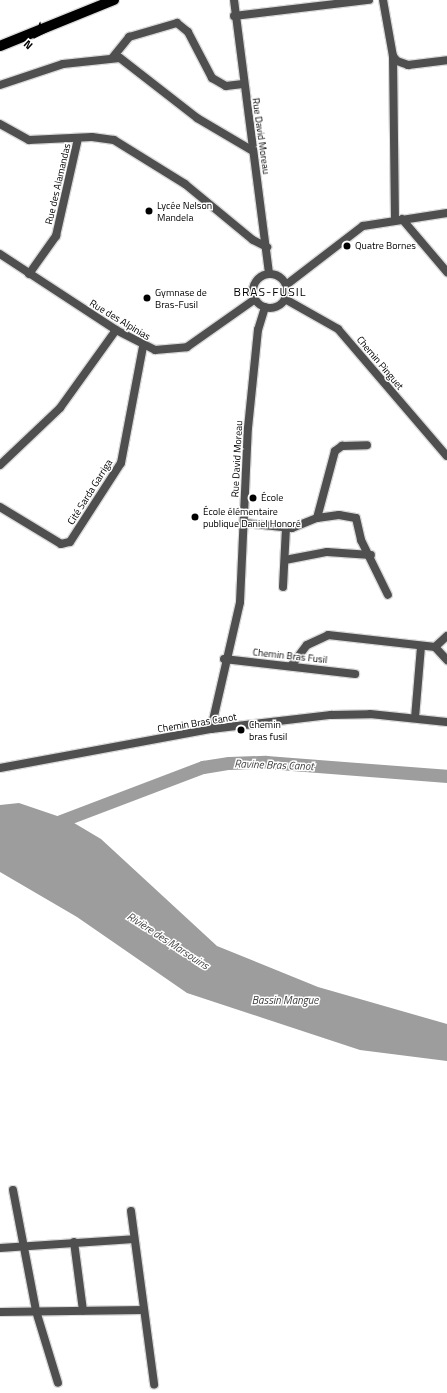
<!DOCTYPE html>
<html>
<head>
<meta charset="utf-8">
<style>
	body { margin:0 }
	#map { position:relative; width:447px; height:1393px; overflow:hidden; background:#fff; font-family:"Titillium Web",sans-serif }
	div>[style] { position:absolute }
	.water>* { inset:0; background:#9d9d9d }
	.river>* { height:13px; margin:-6.5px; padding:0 6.5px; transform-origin:6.5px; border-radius:6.5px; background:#9d9d9d }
	.roads { filter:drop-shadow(1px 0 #dbdbdb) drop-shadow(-1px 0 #dbdbdb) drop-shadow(0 1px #dbdbdb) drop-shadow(0 -1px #dbdbdb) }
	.minor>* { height:8px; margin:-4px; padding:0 4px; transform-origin:4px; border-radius:4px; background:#4f4f4f }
	.tertiary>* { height:8px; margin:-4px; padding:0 4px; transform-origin:4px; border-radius:4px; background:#4f4f4f }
	.tertiary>.ring { margin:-4px; padding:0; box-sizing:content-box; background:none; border:8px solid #4f4f4f; border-radius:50% }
	.primary>* { height:10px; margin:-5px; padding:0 5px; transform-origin:5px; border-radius:5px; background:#000 }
	.dots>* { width:11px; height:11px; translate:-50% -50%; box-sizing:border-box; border:2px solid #fff; border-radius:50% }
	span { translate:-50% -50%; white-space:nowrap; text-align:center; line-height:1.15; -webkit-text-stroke:3px #fff; paint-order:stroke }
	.street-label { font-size:10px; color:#000 }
	.poi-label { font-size:10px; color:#000 }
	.left { translate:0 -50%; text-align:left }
	.water-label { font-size:11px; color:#3e3e3e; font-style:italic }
	.quarter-label { font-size:12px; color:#000; letter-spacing:1px }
	.north { position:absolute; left:16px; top:16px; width:40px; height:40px; -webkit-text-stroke:3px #fff; paint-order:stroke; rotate:222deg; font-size:11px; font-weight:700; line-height:16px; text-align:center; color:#000 }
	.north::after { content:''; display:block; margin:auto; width:14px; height:18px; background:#000; clip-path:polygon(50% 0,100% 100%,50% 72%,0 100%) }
</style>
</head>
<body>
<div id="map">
	<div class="water">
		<i style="clip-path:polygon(19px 803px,69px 820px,101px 839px,217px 946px,318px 987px,447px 1024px,447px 1061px,360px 1050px,187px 993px,77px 917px,0 872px,0 805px)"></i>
	</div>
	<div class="river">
		<i style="left:50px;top:825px;width:164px;rotate:-20.8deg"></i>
		<i style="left:203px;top:767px;width:26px;rotate:-9deg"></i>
		<i style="left:229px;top:763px;width:37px;rotate:-2deg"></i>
		<i style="left:266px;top:762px;width:182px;rotate:4.4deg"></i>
	</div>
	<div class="roads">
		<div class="minor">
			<i style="left:383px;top:0;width:57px;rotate:79.9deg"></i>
			<i style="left:393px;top:56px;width:6px;rotate:51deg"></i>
			<i style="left:397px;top:61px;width:12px;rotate:20deg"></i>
			<i style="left:408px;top:65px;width:39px;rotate:-7deg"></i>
			<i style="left:234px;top:16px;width:136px;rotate:-6.8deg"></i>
			<i style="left:393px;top:56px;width:163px;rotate:89.3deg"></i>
			<i style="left:113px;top:57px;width:26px;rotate:-51deg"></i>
			<i style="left:129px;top:37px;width:50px;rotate:-16.3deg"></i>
			<i style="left:177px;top:23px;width:14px;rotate:39deg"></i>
			<i style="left:188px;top:32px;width:52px;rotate:62.4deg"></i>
			<i style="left:212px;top:78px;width:16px;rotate:30deg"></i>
			<i style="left:226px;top:86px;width:17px;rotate:-7deg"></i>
			<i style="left:0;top:85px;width:66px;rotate:-18.4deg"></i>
			<i style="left:63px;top:64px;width:57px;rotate:-6deg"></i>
			<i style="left:120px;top:58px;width:98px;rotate:37.9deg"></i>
			<i style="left:197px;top:118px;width:65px;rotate:30.5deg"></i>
			<i style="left:0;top:124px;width:33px;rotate:29deg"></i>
			<i style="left:29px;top:140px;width:63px;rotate:-2.7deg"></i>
			<i style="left:92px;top:137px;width:22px;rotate:8deg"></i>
			<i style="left:114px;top:140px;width:84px;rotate:31.8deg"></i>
			<i style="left:185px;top:184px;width:88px;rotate:39.5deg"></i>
			<i style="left:253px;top:240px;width:16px;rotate:27deg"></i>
			<i style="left:402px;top:219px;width:70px;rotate:49.7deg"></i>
			<i style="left:0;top:254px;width:139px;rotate:33.2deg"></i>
			<i style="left:116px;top:330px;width:44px;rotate:27.1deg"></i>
			<i style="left:155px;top:350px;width:32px;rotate:-5deg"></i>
			<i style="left:187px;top:347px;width:83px;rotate:-35.2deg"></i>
			<i style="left:29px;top:274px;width:47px;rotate:-54.6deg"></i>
			<i style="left:56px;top:236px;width:100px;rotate:-77.3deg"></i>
			<i style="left:286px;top:285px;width:97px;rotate:-37.5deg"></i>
			<i style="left:363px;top:226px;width:85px;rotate:-8.8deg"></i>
			<i style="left:285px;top:299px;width:61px;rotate:29.5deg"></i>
			<i style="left:338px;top:329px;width:167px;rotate:49.4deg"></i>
			<i style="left:0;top:465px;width:83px;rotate:-43.5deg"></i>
			<i style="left:60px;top:408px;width:96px;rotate:-54.3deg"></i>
			<i style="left:0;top:507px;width:71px;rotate:31.2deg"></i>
			<i style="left:61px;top:544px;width:9px;rotate:-13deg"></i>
			<i style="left:70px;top:542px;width:94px;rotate:-57.2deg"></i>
			<i style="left:121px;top:463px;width:118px;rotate:-79.3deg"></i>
			<i style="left:317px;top:518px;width:22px;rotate:-8deg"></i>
			<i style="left:339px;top:515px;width:17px;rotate:10deg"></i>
			<i style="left:356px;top:518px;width:23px;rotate:77deg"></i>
			<i style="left:361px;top:540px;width:61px;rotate:63.9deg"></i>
			<i style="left:244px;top:523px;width:48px;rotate:5.9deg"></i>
			<i style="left:292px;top:528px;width:27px;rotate:-22deg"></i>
			<i style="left:317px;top:518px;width:69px;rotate:-75deg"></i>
			<i style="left:335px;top:451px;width:9px;rotate:-36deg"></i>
			<i style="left:342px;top:446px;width:25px;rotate:-2deg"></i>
			<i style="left:285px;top:560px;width:43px;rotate:-10.8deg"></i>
			<i style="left:327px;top:552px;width:44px;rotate:3.9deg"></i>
			<i style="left:283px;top:587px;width:60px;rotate:-87.1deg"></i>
			<i style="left:435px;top:647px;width:18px;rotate:47deg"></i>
			<i style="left:435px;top:647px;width:16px;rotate:-43deg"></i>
			<i style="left:224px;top:659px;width:132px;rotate:6.5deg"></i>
			<i style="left:291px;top:666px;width:26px;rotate:-53deg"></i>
			<i style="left:307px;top:645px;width:23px;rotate:-25deg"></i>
			<i style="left:328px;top:635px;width:108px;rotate:6.4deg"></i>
			<i style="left:415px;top:718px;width:72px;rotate:-85.2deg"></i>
			<i style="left:13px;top:1190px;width:123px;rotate:79.2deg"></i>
			<i style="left:36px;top:1311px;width:75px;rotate:73deg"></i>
			<i style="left:131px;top:1211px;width:175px;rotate:82.4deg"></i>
			<i style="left:74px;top:1242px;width:69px;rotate:82.5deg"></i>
			<i style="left:0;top:1248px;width:134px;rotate:-3.8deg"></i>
			<i style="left:0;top:1312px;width:144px;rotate:-0.8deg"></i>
		</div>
		<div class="tertiary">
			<i style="left:234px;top:0;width:276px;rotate:82.7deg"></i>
			<i class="ring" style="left:253px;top:274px;width:26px;height:26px"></i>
			<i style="left:211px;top:729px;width:130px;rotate:-77.1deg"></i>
			<i style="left:240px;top:602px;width:174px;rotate:-87.4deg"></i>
			<i style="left:248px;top:428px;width:99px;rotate:-84.2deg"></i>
			<i style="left:258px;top:330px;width:24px;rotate:-73deg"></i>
			<i style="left:0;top:768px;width:215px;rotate:-10.5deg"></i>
			<i style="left:211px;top:729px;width:121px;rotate:-6.7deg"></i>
			<i style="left:331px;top:715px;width:39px;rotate:-1deg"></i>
			<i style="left:370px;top:714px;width:77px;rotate:5.9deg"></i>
		</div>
		<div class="primary">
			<i style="left:0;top:46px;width:123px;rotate:-22deg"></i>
		</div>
	</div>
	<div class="dots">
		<i style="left:149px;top:211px;background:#000"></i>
		<i style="left:347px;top:246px;background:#000"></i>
		<i style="left:147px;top:298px;background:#000"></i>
		<i style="left:253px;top:498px;background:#000"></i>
		<i style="left:195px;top:517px;background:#000"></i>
		<i style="left:241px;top:730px;background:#000"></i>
	</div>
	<div class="street-label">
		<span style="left:261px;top:136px;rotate:82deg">Rue David Moreau</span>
		<span style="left:58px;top:184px;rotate:-77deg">Rue des Alamandas</span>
		<span style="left:120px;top:320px;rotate:31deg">Rue des Alpinias</span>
		<span style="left:380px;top:363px;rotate:50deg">Chemin Pinguet</span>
		<span style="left:237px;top:459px;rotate:-87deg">Rue David Moreau</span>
		<span style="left:90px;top:492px;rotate:-58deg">Cité Sarda Garriga</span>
		<span style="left:290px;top:656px;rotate:6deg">Chemin Bras Fusil</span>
		<span style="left:197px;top:723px;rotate:-9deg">Chemin Bras Canot</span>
	</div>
	<div class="poi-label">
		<span class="left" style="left:157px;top:211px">Lycée Nelson<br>Mandela</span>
		<span class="left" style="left:355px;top:246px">Quatre Bornes</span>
		<span class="left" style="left:155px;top:298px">Gymnase de<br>Bras-Fusil</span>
		<span class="left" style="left:261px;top:498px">École</span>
		<span class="left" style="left:203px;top:517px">École élémentaire<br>publique Daniel Honoré</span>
		<span class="left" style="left:249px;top:730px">Chemin<br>bras fusil</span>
	</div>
	<div class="water-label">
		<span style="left:274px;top:765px;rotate:2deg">Ravine Bras Canot</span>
		<span style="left:168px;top:941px;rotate:33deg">Rivière des Marsouins</span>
		<span style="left:285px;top:1000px">Bassin Mangue</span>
	</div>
	<div class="quarter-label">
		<span style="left:270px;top:292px">BRAS-FUSIL</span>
	</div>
	<div class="north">N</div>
</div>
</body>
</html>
